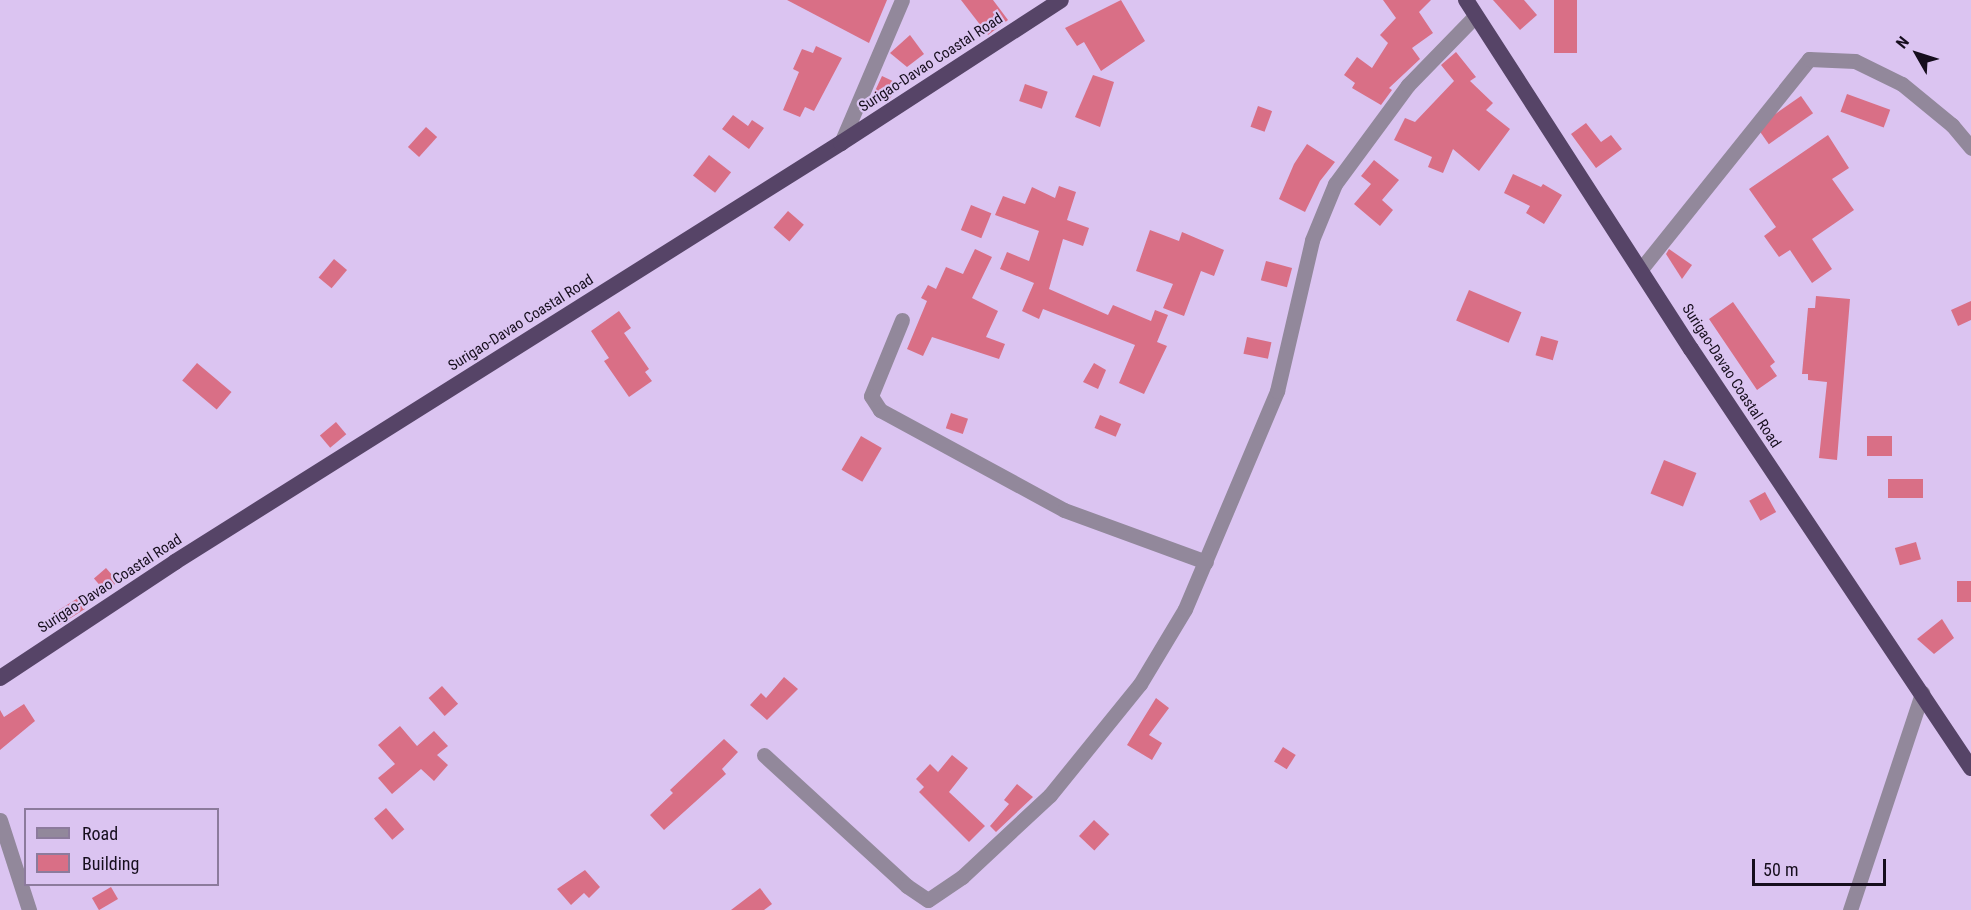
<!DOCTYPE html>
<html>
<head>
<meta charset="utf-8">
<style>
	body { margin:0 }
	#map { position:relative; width:1971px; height:910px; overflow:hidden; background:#dbc4f1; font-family:"Roboto Condensed",sans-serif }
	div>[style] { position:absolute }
	.building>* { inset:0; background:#d96f86; transform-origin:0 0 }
	.minor>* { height:15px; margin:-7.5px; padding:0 7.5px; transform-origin:7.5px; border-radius:7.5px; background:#92889b }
	.trunk>* { height:16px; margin:-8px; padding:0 8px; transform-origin:8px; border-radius:8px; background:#564467 }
	span { translate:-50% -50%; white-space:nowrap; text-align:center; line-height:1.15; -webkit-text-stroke:4.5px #dbc4f1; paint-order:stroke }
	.street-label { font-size:15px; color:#160e1d }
	.legend { position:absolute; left:24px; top:808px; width:195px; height:78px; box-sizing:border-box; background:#dbc4f1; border:2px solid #8c7b9c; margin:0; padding:8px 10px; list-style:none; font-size:18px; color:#160e1d }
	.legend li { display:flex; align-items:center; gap:12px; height:30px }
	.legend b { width:30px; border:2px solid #8c7b9c }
	.north { position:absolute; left:1887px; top:24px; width:60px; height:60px; -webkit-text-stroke:4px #dbc4f1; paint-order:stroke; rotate:309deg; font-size:16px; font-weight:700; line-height:24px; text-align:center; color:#160e1d }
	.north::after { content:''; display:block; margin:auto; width:21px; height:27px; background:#160e1d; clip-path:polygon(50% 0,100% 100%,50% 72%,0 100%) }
	.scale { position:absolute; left:1752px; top:859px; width:134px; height:27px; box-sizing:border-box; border:3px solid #160e1d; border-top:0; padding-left:8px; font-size:18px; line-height:21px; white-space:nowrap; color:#160e1d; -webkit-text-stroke:4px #dbc4f1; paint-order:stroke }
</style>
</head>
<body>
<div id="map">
	<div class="building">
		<i style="clip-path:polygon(787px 0,887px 0,869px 43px)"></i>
		<i style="clip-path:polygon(961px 0,993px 0,1008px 20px,988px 35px)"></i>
		<i style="clip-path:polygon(1121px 0,1145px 41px,1101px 71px,1084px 42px,1077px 46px,1065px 28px)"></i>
		<i style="clip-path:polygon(1383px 0,1431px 0,1419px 12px,1433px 33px,1412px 48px,1420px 59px,1389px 88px,1392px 90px,1381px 105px,1352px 88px,1355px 83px,1344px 75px,1357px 57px,1372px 68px,1388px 43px,1380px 35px,1396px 18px)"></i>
		<i style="clip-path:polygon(1493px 0,1524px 0,1537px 15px,1520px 30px)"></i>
		<i style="left:1554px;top:0;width:23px;height:53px"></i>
		<i style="clip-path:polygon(910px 35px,924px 54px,907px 67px,890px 53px)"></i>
		<i style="clip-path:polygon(816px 46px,842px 58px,814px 111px,805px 107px,800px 117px,783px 110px,799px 72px,793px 69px,802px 49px,813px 53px)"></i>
		<i style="clip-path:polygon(1456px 52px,1476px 77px,1470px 81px,1493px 103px,1486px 110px,1510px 129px,1479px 171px,1453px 149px,1443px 173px,1428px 167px,1432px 157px,1394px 140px,1405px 118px,1415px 122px,1454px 81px,1441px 65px)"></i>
		<i style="clip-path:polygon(1093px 75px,1114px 82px,1100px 127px,1075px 117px)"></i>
		<i style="left:882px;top:76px;width:17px;height:18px;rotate:25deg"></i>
		<i style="left:1025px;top:84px;width:24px;height:18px;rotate:19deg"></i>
		<i style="left:1847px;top:94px;width:46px;height:19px;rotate:20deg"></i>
		<i style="left:1801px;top:96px;width:21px;height:54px;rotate:55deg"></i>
		<i style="left:1258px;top:106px;width:15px;height:22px;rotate:20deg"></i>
		<i style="clip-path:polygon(733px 115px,748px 126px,752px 120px,764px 128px,749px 149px,722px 129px)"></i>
		<i style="clip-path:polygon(1586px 123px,1601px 142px,1611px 135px,1622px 149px,1596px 168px,1571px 134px)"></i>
		<i style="left:426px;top:127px;width:15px;height:27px;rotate:42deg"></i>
		<i style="clip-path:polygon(1828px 135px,1849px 168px,1832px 179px,1854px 210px,1812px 239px,1832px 269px,1812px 283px,1790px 250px,1779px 257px,1764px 236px,1776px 227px,1749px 189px)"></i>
		<i style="clip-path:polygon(1307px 144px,1335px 162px,1320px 181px,1305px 212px,1279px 199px,1294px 164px)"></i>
		<i style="left:709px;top:155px;width:28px;height:26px;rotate:38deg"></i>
		<i style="clip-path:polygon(1374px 160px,1399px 180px,1382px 200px,1393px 210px,1380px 226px,1354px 204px,1371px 184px,1361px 176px)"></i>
		<i style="clip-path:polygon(1513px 174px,1541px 187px,1543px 184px,1562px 195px,1544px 224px,1526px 213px,1530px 206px,1504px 193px)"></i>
		<i style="clip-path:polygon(1059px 186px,1076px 192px,1067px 220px,1089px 228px,1083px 246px,1063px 239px,1049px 289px,1108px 315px,1113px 305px,1151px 321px,1155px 310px,1168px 315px,1157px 342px,1167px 346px,1144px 394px,1119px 383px,1135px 345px,1043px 309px,1039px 319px,1022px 311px,1034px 283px,1000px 269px,1007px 252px,1029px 261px,1039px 231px,995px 215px,1003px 196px,1025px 204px,1032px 187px,1055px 198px)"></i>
		<i style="left:971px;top:205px;width:22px;height:27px;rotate:22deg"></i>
		<i style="left:788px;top:211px;width:21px;height:22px;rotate:41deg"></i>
		<i style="clip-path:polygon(1150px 230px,1179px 241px,1182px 232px,1224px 250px,1214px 276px,1201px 271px,1184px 316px,1163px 308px,1173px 284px,1136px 271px)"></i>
		<i style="clip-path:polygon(975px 249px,992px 257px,972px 298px,998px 311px,986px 337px,1005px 344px,999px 359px,932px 337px,923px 356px,907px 349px,927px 301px,921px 298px,928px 285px,936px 289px,946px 267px,963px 274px)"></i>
		<i style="clip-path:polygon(1669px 249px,1692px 265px,1682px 279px,1666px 254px)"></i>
		<i style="left:334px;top:259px;width:17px;height:24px;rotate:40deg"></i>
		<i style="left:1266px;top:261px;width:27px;height:20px;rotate:15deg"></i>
		<i style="left:1469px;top:290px;width:57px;height:33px;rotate:23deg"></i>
		<i style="clip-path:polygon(1816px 296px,1850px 299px,1837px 460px,1819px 458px,1827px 382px,1808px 380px,1808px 374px,1802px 374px,1808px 308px,1815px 308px)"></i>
		<i style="clip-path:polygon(1971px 301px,1971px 320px,1958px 326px,1951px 310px)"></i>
		<i style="clip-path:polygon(1733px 302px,1775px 362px,1770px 366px,1777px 376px,1757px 390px,1709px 319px)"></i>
		<i style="clip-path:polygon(619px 311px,631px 328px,624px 333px,649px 369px,645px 372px,652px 381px,629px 397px,604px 361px,609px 358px,591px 331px)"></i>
		<i style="left:1541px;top:336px;width:18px;height:20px;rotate:16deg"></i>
		<i style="left:1247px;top:337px;width:25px;height:17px;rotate:12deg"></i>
		<i style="left:197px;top:363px;width:45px;height:23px;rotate:40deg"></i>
		<i style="clip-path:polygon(1094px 363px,1106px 370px,1098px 389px,1083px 382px)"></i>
		<i style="left:951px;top:413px;width:18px;height:16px;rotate:19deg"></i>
		<i style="left:1100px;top:415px;width:23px;height:14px;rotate:23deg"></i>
		<i style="left:336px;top:422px;width:16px;height:21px;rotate:50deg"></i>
		<i style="left:861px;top:436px;width:24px;height:39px;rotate:30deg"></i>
		<i style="left:1892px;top:436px;width:20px;height:25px;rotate:90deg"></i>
		<i style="left:1664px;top:460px;width:35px;height:36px;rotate:22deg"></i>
		<i style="left:1923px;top:479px;width:19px;height:35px;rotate:90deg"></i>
		<i style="left:1765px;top:492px;width:23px;height:18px;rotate:61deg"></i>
		<i style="left:1916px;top:542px;width:18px;height:22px;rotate:74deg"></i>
		<i style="left:106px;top:568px;width:18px;height:16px;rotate:49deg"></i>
		<i style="left:1957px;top:581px;width:14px;height:21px"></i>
		<i style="left:78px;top:598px;width:13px;height:30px;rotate:58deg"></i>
		<i style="clip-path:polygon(1942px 619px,1954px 638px,1934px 654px,1917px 639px)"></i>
		<i style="clip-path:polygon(784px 677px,798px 689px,767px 720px,750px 705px,761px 693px,766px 698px)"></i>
		<i style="left:442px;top:686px;width:24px;height:18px;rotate:48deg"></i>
		<i style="clip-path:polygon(1156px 698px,1169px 708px,1149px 735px,1162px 743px,1152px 760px,1127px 745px)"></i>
		<i style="clip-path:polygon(24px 704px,35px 721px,0 750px,0 710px,4px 717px)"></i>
		<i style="clip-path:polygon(400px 726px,417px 746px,434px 731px,448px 746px,437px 755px,448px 765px,434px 781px,421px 769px,392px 794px,378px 778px,395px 764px,378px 745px)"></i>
		<i style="clip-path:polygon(724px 739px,738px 752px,722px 769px,726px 774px,664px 830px,650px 815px,673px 793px,670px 790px)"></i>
		<i style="left:1283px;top:747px;width:15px;height:17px;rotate:32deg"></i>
		<i style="clip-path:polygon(952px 755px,968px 768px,949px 792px,985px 826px,969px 842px,919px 792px,924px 787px,916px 779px,930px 764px,938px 772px)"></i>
		<i style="clip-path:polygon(1017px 784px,1033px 797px,996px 832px,990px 826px,1009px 804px,1004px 800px)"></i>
		<i style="left:386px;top:808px;width:28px;height:16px;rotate:49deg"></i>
		<i style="left:1094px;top:820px;width:21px;height:22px;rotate:43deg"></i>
		<i style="clip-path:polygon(585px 870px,600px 887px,589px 898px,584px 893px,571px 905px,557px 889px)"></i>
		<i style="left:111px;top:887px;width:14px;height:22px;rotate:60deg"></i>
		<i style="clip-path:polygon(760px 888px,772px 904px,764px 910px,731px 910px)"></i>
	</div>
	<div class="minor">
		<i style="left:841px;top:143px;width:155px;rotate:-66.9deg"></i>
		<i style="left:1641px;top:269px;width:269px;rotate:-51.3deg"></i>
		<i style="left:1809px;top:59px;width:46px;rotate:2.5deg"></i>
		<i style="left:1855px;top:61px;width:52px;rotate:26.1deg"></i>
		<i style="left:1902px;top:84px;width:65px;rotate:39.4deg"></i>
		<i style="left:1952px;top:125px;width:30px;rotate:50deg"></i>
		<i style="left:902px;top:320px;width:82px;rotate:112.2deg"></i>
		<i style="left:871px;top:396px;width:17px;rotate:57deg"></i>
		<i style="left:880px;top:410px;width:209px;rotate:28.5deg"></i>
		<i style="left:1064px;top:510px;width:151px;rotate:20.1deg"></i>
		<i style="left:764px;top:755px;width:194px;rotate:42.5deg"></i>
		<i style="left:907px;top:886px;width:25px;rotate:34deg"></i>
		<i style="left:928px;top:900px;width:41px;rotate:-34.1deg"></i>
		<i style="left:962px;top:877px;width:120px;rotate:-43deg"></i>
		<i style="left:1050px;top:795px;width:143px;rotate:-51deg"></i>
		<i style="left:1140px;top:684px;width:87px;rotate:-59deg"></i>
		<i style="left:1185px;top:609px;width:237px;rotate:-67.1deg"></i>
		<i style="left:1277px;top:391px;width:155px;rotate:-76.9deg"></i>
		<i style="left:1312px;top:240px;width:61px;rotate:-67.7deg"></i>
		<i style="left:1335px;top:184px;width:123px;rotate:-53.6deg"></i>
		<i style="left:1408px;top:85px;width:96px;rotate:-45.8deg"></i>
		<i style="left:0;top:820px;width:95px;rotate:72.1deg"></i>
		<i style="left:1850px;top:910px;width:229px;rotate:-71.6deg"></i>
	</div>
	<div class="trunk">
		<i style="left:1466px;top:0;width:415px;rotate:57.2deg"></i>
		<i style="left:1691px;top:349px;width:504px;rotate:56.25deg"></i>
		<i style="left:0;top:678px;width:210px;rotate:-33.5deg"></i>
		<i style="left:175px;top:562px;width:787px;rotate:-32.18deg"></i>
		<i style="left:841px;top:143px;width:262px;rotate:-33deg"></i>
	</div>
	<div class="street-label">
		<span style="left:931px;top:63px;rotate:-33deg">Surigao-Davao Coastal Road</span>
		<span style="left:521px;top:323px;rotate:-32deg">Surigao-Davao Coastal Road</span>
		<span style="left:1731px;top:376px;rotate:57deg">Surigao-Davao Coastal Road</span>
		<span style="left:110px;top:584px;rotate:-33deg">Surigao-Davao Coastal Road</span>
	</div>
	<ul class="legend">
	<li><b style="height:8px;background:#92889b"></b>Road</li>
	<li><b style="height:16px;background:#d96f86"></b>Building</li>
	</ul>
	<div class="north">N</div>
	<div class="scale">50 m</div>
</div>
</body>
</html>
